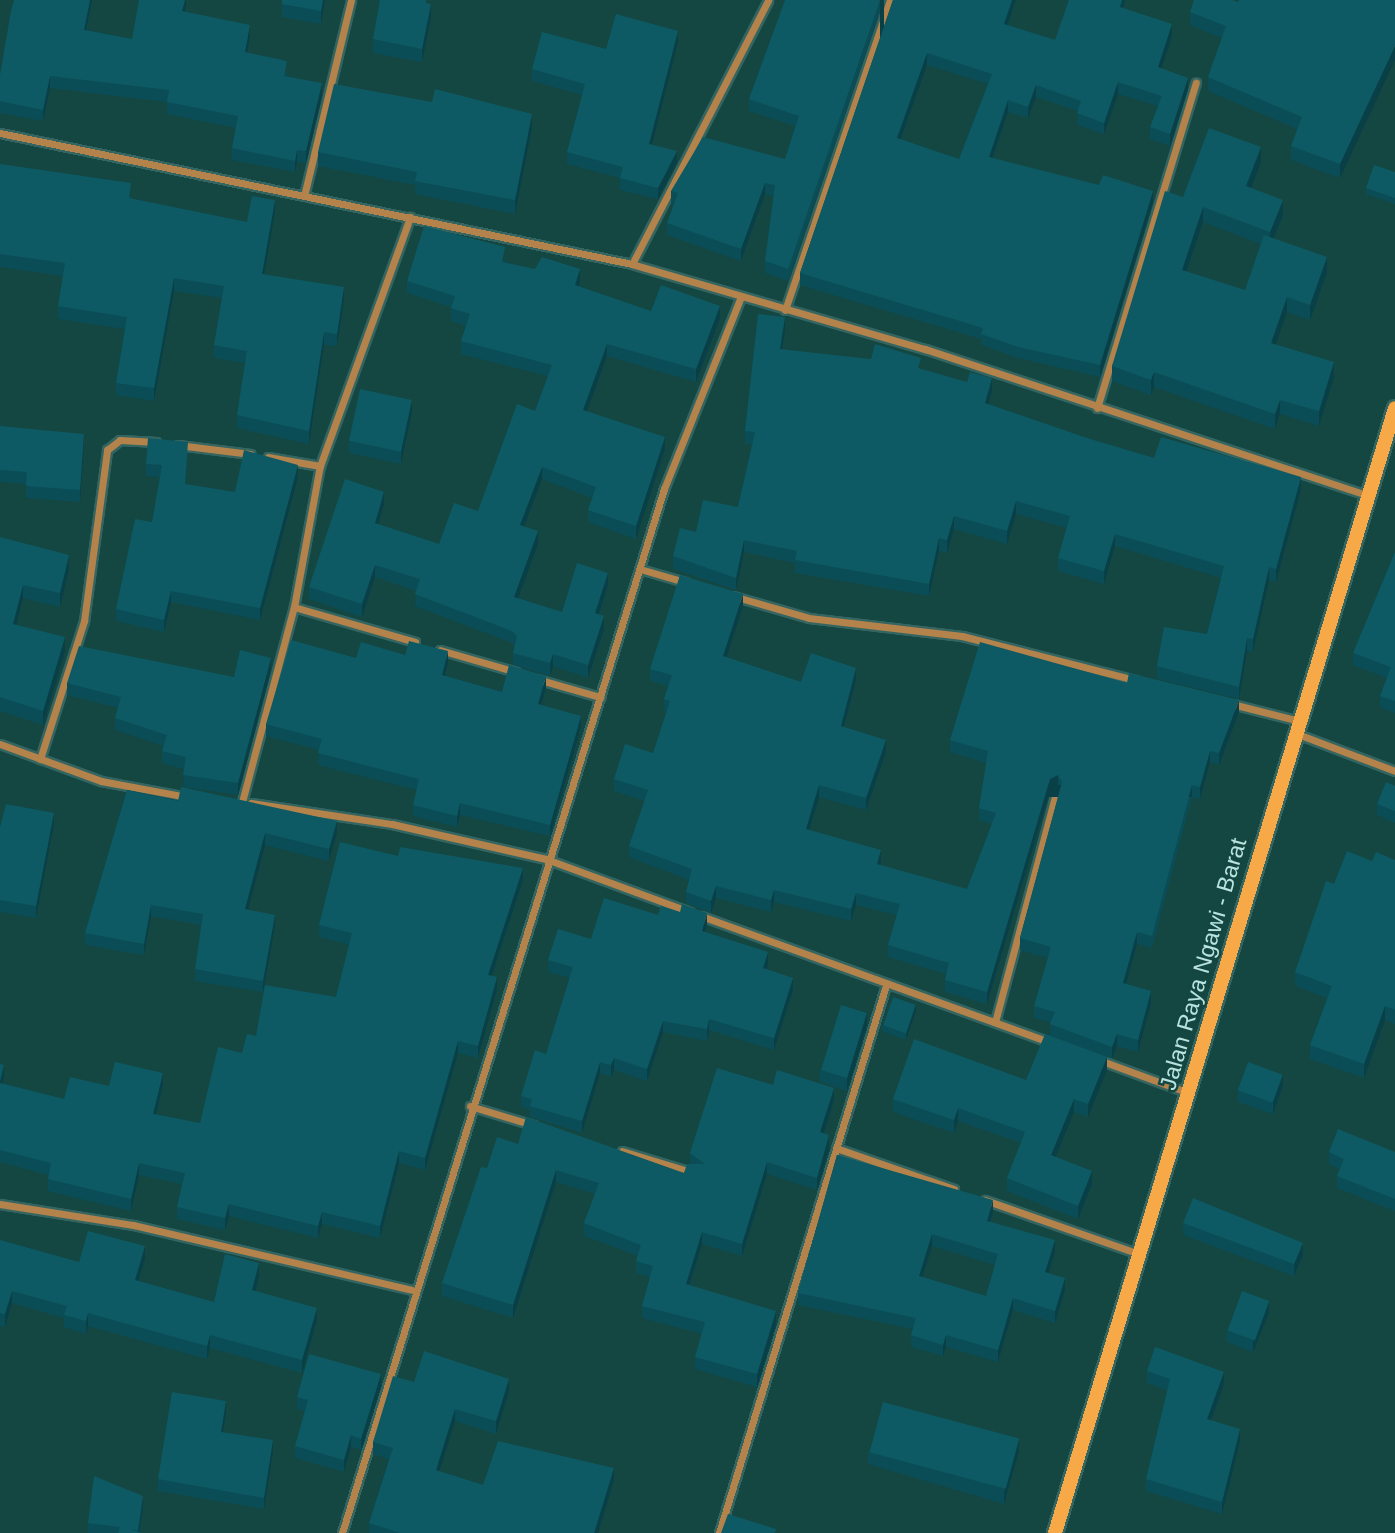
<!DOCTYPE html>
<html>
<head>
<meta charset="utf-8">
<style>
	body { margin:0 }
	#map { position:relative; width:1395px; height:1533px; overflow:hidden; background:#144642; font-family:Helvetica,sans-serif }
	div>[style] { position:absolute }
	.roads { filter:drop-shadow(2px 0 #356561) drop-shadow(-2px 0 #356561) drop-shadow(0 2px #356561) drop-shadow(0 -2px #356561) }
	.street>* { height:7px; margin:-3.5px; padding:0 3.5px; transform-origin:3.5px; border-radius:3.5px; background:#b4834b }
	.secondary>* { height:14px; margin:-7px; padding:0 7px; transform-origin:7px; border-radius:7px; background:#f7a948 }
	.wall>* { inset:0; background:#0b4d56 }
	.shaded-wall>* { inset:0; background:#093f46; transform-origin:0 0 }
	.building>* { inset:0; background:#0d5a64; transform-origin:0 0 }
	span { translate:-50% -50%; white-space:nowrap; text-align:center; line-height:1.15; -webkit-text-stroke:5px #144642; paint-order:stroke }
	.street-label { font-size:23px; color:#b9e3de }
</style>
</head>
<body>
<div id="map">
	<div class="roads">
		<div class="street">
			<i style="left:0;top:133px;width:645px;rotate:11.71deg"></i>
			<i style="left:632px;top:264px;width:305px;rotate:16.2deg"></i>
			<i style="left:925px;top:349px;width:468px;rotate:18.3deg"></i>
			<i style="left:305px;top:192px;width:197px;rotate:-76.5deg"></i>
			<i style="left:632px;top:264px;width:297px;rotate:-62.7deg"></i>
			<i style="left:785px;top:310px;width:327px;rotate:-71.3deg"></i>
			<i style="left:1097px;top:408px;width:340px;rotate:-73.1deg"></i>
			<i style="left:178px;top:445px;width:73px;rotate:7.1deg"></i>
			<i style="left:268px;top:457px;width:53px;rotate:9.8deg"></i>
			<i style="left:640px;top:569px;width:47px;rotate:16.1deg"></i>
			<i style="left:733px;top:596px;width:79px;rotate:16.1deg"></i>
			<i style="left:809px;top:618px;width:154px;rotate:6.7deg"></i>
			<i style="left:962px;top:636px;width:179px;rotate:14.3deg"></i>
			<i style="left:294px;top:607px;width:126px;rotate:16.1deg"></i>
			<i style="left:440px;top:650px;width:79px;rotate:16.1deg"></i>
			<i style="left:537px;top:679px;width:66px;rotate:15.9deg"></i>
			<i style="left:1232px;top:704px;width:69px;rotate:14.2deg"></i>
			<i style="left:1295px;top:733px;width:107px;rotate:20.8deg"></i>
			<i style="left:0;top:744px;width:108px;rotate:20.1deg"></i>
			<i style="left:101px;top:781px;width:87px;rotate:10.5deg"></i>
			<i style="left:40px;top:759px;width:145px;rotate:-72.3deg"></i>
			<i style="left:84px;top:621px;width:173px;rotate:-82.3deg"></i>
			<i style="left:107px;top:450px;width:16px;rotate:-38deg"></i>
			<i style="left:120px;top:440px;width:36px;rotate:3deg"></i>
			<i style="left:242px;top:802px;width:202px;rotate:-75.1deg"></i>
			<i style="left:294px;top:607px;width:143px;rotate:-79.6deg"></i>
			<i style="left:320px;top:466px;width:265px;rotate:-70.1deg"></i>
			<i style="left:251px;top:803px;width:143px;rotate:8.5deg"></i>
			<i style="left:392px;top:824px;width:158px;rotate:12.8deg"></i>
			<i style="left:546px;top:859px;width:153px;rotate:20.2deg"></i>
			<i style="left:701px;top:916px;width:370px;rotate:19.9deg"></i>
			<i style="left:995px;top:1022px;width:238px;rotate:-75.1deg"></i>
			<i style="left:1099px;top:1060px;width:96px;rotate:20.1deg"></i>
			<i style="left:470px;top:1106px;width:66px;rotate:16.8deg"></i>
			<i style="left:836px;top:1148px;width:125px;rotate:19.2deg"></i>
			<i style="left:622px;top:1151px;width:75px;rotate:17deg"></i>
			<i style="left:985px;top:1200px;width:163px;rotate:19.3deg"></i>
			<i style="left:0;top:1204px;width:135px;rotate:9deg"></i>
			<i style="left:133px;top:1225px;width:286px;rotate:13.1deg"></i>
			<i style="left:342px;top:1533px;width:1093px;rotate:-72.86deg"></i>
			<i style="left:664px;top:489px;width:205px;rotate:-68.2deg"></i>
			<i style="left:719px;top:1533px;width:573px;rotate:-73.05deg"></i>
		</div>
		<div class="secondary">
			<i style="left:1055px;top:1533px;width:1175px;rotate:-73.18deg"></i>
		</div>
	</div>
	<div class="wall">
		<i style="clip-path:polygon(14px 0,92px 0,87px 30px,132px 39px,186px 0,185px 12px,250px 37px,247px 53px,287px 73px,287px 76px,322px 95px,306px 163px,297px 162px,295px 172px,232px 160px,232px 148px,236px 128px,167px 114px,167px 102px,50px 88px,43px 121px,0 113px,0 75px)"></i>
		<i style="clip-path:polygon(282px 0,325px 0,321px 24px,282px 17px)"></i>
		<i style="clip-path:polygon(884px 0,788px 281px,765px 273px,765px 261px,774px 196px,765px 194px,741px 261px,667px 235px,667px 223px,674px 204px,671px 203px,671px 191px,785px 159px,795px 126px,749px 111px,749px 99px)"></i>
		<i style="clip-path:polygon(evenodd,893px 0,1016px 0,1008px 25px,1055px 40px,1069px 0,1125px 0,1123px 8px,1172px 36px,1161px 68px,1188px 89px,1170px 146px,1150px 139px,1150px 127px,1158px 106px,1118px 94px,1104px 134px,1077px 125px,1078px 111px,1036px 97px,1028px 118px,1008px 112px,993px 158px,1153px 202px,1100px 377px,1018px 358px,981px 345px,981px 339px,800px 285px,800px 273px,893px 0,927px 65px,988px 84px,959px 159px,901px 139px,927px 65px)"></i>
		<i style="clip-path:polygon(1395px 0,1340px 178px,1291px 160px,1291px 146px,1297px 129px,1208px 91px,1208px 77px,1222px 38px,1190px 25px,1190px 12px)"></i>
		<i style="clip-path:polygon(428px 3px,431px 17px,422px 62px,373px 53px,373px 39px)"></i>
		<i style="clip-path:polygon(678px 42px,652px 144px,677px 162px,658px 199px,620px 190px,620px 178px,567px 164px,567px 152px,582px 95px,532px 81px,532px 69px,606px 49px)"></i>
		<i style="clip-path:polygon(532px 128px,515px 214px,415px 194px,415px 185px,318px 166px,318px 152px)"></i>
		<i style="clip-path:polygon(evenodd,1261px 162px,1251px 188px,1283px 215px,1274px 238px,1327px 272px,1310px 320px,1287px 312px,1275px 344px,1334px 377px,1319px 426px,1280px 414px,1275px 429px,1154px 387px,1151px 395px,1112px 381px,1112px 366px,1183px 197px,1261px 162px,1203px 222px,1261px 244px,1245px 290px,1187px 272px,1203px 222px)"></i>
		<i style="clip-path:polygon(0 164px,131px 196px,131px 199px,247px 222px,275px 212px,264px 275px,344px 299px,337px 346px,324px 345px,309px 444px,237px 428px,237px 415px,245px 363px,214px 358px,214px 345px,222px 298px,174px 291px,154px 401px,116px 395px,116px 383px,125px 329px,58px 319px,58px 306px,63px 276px,0 267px)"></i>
		<i style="clip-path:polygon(1395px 172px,1395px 204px,1366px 194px,1366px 188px)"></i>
		<i style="clip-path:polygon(505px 260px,505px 262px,580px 281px,578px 286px,651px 311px,720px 318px,696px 382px,607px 356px,587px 411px,665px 449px,636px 539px,588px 522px,588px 510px,592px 498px,542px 479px,524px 527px,538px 544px,518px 598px,562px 612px,608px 585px,599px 615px,604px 629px,588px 678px,553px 666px,550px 676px,513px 665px,513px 653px,514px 646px,512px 643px,415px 606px,416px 591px,375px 577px,362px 617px,309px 599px,309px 587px,384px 504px,378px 524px,439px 544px,478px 511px,535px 411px,548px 376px,461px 354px,461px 341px,466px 326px,451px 321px,451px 307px,407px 293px,407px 281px)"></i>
		<i style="clip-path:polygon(785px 330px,782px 349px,921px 369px,992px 391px,988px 404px,1090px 439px,1154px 458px,1301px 489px,1276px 582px,1269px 580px,1253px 652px,1247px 651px,1239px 699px,1157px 679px,1157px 666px,1207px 634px,1221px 578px,1115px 546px,1104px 584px,1058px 571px,1058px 558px,1067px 528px,1016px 514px,1007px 544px,954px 529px,947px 553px,939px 551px,929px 596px,795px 573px,795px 563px,744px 552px,736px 590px,673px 569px,673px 556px,696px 532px,738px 507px,752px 444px,745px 444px,745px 431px)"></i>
		<i style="clip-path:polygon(412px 412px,401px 464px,349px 453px,349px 441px)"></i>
		<i style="clip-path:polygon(0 426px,84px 445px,80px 502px,26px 498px,26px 484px,0 482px)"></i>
		<i style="clip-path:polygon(188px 453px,185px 484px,235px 492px,298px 477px,260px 620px,171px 602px,164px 632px,116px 621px,116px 609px,152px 522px,160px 477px,146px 476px,146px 464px)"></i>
		<i style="clip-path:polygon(0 537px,69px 569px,60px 607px,23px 598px,16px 625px,65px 651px,43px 725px,0 711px)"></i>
		<i style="clip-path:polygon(1395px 552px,1395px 713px,1380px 707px,1380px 696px,1387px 678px,1353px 665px,1353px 653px)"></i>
		<i style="clip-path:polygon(743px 606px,726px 657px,801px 682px,856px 680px,844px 727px,886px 752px,866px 810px,819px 797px,810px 830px,881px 862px,880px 865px,967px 889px,992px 824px,979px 820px,979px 808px,986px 763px,950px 752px,950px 740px,1127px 683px,1239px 712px,1219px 765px,1210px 762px,1200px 799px,1192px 797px,1152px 948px,1137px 944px,1126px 984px,1151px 1003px,1138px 1052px,1117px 1046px,1112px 1058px,1107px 1057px,1107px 1070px,1088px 1117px,1074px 1112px,1055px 1157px,1092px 1184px,1078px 1219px,1007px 1191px,1007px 1178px,1021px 1143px,958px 1121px,954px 1133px,893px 1112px,893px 1099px,1026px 1080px,1050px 1036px,1050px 1022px,1034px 1018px,1034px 1006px,1048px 958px,1020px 950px,1020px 938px,1060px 790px,1058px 786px,1050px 790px,987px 1004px,945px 992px,945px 980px,946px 974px,888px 957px,888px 945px,897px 915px,856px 905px,851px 921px,774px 902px,771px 912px,716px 898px,711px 913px,686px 903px,686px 892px,689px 880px,629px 857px,629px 846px,645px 801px,614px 791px,614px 779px,653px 753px,667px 712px,664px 711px,664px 699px,668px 686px,650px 681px,650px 669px)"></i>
		<i style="clip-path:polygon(405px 655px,448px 663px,445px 676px,502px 692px,546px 688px,541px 705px,581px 727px,550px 836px,460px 815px,457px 827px,413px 816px,413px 805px,417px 790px,318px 765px,319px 750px,266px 736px,266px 724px,356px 658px)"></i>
		<i style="clip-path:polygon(271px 670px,238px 795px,183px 787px,184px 769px,162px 763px,162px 751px,164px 746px,115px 730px,115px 718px,118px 708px,67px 695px,67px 683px,234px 677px)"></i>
		<i style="clip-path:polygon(1395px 786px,1395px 823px,1377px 815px,1377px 804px)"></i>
		<i style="clip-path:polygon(127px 790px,337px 832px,329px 861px,265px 845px,247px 910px,275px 926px,263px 992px,195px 981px,195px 969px,201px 925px,151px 916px,144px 955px,85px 945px,85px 933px)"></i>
		<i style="clip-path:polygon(54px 824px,36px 918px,0 912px,0 827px)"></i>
		<i style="clip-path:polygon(398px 856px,523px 880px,492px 976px,497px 989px,478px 1058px,458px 1053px,425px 1170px,399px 1163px,380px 1238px,322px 1224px,318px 1238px,229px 1216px,225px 1230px,177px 1219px,177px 1207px,182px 1184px,139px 1175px,131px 1211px,48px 1191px,48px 1175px,0 1162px,0 1064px,4px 1077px,2px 1083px,64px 1099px,109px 1086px,163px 1085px,156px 1114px,200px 1123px,242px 1053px,256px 1036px,336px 997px,350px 945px,319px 937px,319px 925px)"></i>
		<i style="clip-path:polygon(1395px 860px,1395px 1024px,1385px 1020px,1364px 1078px,1310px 1059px,1310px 1045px,1327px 998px,1295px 986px,1295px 972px,1334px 884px,1372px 861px)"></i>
		<i style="clip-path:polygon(658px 915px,707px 924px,705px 932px,768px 964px,766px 970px,793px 990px,774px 1050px,709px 1030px,707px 1041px,663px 1032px,647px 1081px,614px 1070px,611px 1077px,600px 1073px,582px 1133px,530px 1117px,530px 1110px,521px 1107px,521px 1096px,546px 1054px,570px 978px,548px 972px,548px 960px,591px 939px)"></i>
		<i style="clip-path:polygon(916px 1011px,906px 1040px,882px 1031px,882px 1025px)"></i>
		<i style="clip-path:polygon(867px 1025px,847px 1091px,820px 1082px,820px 1070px)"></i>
		<i style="clip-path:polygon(773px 1085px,834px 1100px,824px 1133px,829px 1148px,817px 1190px,767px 1174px,742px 1256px,702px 1244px,690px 1285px,776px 1324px,757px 1387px,695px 1369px,695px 1357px,702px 1334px,642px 1318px,642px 1306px,650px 1277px,636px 1273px,636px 1261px,638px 1256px,584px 1236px,584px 1223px,595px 1194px,556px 1182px,513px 1318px,442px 1296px,442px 1283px,487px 1168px,518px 1144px,684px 1173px,690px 1164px,690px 1153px)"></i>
		<i style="clip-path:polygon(1283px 1086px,1273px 1114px,1238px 1102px,1238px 1090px)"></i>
		<i style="clip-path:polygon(1329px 1152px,1395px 1152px,1395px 1211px,1337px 1188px,1337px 1176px,1340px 1169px,1329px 1164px)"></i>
		<i style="clip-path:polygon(evenodd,837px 1155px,993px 1212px,991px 1222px,1055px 1252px,1048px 1273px,1065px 1290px,1055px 1323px,1013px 1310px,998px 1362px,946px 1347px,943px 1356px,911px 1347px,911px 1335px,913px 1329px,798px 1305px,798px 1293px,837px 1155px,932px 1246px,995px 1265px,986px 1296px,923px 1277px,932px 1246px)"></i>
		<i style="clip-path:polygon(1183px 1223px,1303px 1255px,1294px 1276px,1183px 1235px)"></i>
		<i style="clip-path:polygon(0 1240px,79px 1262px,145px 1259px,139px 1281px,214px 1302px,259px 1276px,255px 1291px,317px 1320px,302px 1373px,210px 1348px,207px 1359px,88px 1326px,86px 1334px,64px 1327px,64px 1318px,12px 1303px,5px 1327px,0 1326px)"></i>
		<i style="clip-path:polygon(1269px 1313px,1253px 1352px,1227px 1342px,1227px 1330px)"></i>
		<i style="clip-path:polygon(1147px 1371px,1224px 1384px,1211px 1421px,1240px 1441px,1222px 1514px,1146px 1491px,1146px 1479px,1167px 1390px,1147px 1383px)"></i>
		<i style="clip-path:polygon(414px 1382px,509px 1391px,496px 1434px,455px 1421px,439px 1471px,483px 1485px,614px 1480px,598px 1533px,369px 1533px,369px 1523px,389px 1459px,373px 1454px,373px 1442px)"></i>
		<i style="clip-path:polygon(381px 1386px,361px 1450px,351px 1447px,344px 1472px,295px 1458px,295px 1446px,305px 1411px,297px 1409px,297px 1397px)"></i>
		<i style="clip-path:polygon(226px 1413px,223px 1432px,273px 1452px,264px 1509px,158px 1491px,158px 1479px)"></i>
		<i style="clip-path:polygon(1019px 1451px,1004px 1504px,868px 1464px,868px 1452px)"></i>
		<i style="clip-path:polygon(143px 1508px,140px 1533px,141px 1533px,88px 1533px,88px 1523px)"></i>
	</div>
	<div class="shaded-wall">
		<i style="clip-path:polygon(90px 0,92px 0,84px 41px,84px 30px)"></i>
		<i style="clip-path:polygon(185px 0,186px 0,186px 6px,182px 23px,182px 11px)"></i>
		<i style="clip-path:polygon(323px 0,325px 0,321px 24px,321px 11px)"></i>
		<i style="left:880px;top:0;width:4px;height:284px"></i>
		<i style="clip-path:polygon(1012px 0,1016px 0,1004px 36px,1004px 24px)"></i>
		<i style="clip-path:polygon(1122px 0,1125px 0,1120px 19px,1120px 7px)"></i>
		<i style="clip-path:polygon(431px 4px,431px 17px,422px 62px,422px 49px)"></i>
		<i style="clip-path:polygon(1172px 24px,1172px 36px,1158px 79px,1158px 67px)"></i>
		<i style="clip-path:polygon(250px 25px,250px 37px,245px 64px,245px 52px)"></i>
		<i style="clip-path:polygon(678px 31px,678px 42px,649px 156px,649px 144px)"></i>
		<i style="clip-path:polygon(1395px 46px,1395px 60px,1340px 178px,1340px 164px)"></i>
		<i style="clip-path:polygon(927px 53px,927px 65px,897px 149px,897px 138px)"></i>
		<i style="clip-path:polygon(50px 76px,50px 88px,43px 121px,43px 110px)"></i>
		<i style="clip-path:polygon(1188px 78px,1188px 89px,1170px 146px,1170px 134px)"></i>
		<i style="clip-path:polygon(1118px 82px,1118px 94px,1104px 134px,1104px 123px)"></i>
		<i style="clip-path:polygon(322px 83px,322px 95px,306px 163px,306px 151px)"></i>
		<i style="clip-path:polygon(1036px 85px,1036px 97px,1028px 118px,1028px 107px)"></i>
		<i style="clip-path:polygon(1008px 100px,1008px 112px,989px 168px,989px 157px)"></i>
		<i style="clip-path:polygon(532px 114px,532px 128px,515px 214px,515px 200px)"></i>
		<i style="clip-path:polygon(1261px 147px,1261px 162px,1246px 201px,1246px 186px)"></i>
		<i style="clip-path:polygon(297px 150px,297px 162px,295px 172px,295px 161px)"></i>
		<i style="clip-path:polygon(677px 151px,677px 162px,658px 199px,658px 188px)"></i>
		<i style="clip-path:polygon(765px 183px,765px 194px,741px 261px,741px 249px)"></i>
		<i style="clip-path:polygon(1153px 191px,1153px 202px,1100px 377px,1100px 365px)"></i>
		<i style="clip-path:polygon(275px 200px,275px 212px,262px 287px,262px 274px)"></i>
		<i style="clip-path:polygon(1283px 200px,1283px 215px,1270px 247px,1270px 232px)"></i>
		<i style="clip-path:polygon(1203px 207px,1203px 222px,1182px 285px,1182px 270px)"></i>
		<i style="clip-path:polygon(1327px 257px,1327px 272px,1310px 320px,1310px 305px)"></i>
		<i style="clip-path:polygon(580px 269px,580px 281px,575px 297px,575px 285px)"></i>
		<i style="clip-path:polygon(174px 278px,174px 291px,154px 401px,154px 388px)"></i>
		<i style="clip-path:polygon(344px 287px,344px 299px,337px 346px,337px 334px)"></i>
		<i style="clip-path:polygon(1287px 297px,1287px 312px,1271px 358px,1271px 343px)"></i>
		<i style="clip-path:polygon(720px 306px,720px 318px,696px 382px,696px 369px)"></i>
		<i style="clip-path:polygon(785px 317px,785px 330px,780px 361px,780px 349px)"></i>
		<i style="clip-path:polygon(324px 332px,324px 345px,309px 444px,309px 431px)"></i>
		<i style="clip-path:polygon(607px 344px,607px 356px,583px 422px,583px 410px)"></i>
		<i style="clip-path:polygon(1334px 362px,1334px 377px,1319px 426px,1319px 411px)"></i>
		<i style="clip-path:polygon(1154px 372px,1154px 387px,1151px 395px,1151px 380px)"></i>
		<i style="clip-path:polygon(992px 378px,992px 391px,985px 415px,985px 403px)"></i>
		<i style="clip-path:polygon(412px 400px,412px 412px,401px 464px,401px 452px)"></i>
		<i style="clip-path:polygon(1280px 400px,1280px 414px,1275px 429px,1275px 414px)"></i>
		<i style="clip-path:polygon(84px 434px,84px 445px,80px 502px,80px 490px)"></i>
		<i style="clip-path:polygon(665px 437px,665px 449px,636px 539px,636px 526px)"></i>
		<i style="clip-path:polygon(298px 465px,298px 477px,260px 620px,260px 608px)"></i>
		<i style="clip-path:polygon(542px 467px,542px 479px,520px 537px,520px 525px)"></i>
		<i style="clip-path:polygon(1301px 477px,1301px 489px,1276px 582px,1276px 569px)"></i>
		<i style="clip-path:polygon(384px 492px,384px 504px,375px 535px,375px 523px)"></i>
		<i style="clip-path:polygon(1016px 501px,1016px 514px,1007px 544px,1007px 531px)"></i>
		<i style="clip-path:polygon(954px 516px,954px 529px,947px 553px,947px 540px)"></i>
		<i style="clip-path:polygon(538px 531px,538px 544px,514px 609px,514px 597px)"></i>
		<i style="clip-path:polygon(1115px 534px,1115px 546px,1104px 584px,1104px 571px)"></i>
		<i style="clip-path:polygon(939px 538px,939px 551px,929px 596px,929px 584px)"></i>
		<i style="clip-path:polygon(744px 540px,744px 552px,736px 590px,736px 578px)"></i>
		<i style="clip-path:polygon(69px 555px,69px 569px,60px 607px,60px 593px)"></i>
		<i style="clip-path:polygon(375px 565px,375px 577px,362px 617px,362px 604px)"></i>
		<i style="clip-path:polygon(1269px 567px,1269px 580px,1253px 652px,1253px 639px)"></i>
		<i style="clip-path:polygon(608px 573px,608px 585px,595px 626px,595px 613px)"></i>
		<i style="clip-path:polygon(23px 585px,23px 598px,13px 638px,13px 624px)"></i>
		<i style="clip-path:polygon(171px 591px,171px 602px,164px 632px,164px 620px)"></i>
		<i style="clip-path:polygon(743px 594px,743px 606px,723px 668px,723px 656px)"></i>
		<i style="clip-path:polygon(604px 616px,604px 629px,588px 678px,588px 665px)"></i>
		<i style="clip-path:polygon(65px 637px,65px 651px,43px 725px,43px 711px)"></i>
		<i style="clip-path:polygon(1247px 638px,1247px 651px,1239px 699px,1239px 687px)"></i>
		<i style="clip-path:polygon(448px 651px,448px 663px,442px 687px,442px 675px)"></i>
		<i style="clip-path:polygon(553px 654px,553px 666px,550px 676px,550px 663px)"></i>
		<i style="clip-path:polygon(271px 658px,271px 670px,238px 795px,238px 783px)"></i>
		<i style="clip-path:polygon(856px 668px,856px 680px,841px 737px,841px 726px)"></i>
		<i style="clip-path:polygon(546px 676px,546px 688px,538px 716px,538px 704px)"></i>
		<i style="clip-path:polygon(1239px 700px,1239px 712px,1219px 765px,1219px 753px)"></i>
		<i style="clip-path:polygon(581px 716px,581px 727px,550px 836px,550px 825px)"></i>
		<i style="clip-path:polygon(886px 740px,886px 752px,866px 810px,866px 798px)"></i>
		<i style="clip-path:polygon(1210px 751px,1210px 762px,1200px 799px,1200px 787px)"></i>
		<i style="clip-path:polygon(1058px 775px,1058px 786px,1050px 790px,987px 1004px,987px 992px,1050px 779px)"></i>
		<i style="clip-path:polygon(819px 785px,819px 797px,806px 841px,806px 829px)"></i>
		<i style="left:1192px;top:785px;width:12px;height:156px;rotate:90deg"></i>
		<i style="clip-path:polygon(460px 803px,460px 815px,457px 827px,457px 816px)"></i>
		<i style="clip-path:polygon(54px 813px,54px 824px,36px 918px,36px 906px)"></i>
		<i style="clip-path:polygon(337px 821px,337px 832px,329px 861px,329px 849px)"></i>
		<i style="clip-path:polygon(265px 833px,265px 845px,245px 921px,245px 909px)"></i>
		<i style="clip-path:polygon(881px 850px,881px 862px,877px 876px,877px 864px)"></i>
		<i style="clip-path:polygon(523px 868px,523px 880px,488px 987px,488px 975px)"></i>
		<i style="clip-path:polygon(716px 886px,716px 898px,711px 913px,711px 901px)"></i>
		<i style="clip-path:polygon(774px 890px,774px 902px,771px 912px,771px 900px)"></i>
		<i style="clip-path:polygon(856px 893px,856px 905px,851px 921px,851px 909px)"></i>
		<i style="clip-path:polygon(151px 905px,151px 916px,144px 955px,144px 944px)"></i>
		<i style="clip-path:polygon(707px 913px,707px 924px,702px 943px,702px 931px)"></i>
		<i style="clip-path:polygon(275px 915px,275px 926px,263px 992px,263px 981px)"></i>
		<i style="clip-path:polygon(1137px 932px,1137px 944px,1123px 995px,1123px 983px)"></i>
		<i style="clip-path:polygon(768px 952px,768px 964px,763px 980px,763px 968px)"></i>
		<i style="clip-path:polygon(497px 977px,497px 989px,478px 1058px,478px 1046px)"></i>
		<i style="clip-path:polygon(793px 978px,793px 990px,774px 1050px,774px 1038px)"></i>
		<i style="clip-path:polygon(1151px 991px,1151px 1003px,1138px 1052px,1138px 1040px)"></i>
		<i style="clip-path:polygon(916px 1005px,916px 1011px,906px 1040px,906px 1034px)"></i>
		<i style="clip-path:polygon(1385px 1006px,1385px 1020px,1364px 1078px,1364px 1064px)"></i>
		<i style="clip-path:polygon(867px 1013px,867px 1025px,847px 1091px,847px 1079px)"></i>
		<i style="clip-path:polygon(709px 1019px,709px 1030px,707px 1041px,707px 1029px)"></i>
		<i style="clip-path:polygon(663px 1021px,663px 1032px,647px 1081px,647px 1069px)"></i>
		<i style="clip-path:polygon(1117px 1034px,1117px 1046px,1112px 1058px,1112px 1047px)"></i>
		<i style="clip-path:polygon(458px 1041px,458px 1053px,425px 1170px,425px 1158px)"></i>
		<i style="clip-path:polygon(1107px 1057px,1107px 1070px,1088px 1117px,1088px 1104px)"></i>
		<i style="clip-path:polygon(614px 1058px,614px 1070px,611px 1077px,611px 1065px)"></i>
		<i style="clip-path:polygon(600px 1062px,600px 1073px,582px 1133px,582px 1121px)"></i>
		<i style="clip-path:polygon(4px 1065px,4px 1077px,0 1093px,0 1081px)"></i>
		<i style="clip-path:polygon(163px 1073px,163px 1085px,153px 1126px,153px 1114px)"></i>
		<i style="clip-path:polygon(1283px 1075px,1283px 1086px,1273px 1114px,1273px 1102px)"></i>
		<i style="clip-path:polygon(834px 1088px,834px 1100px,820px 1145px,820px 1132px)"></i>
		<i style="clip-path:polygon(1074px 1099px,1074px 1112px,1051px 1168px,1051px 1155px)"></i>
		<i style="clip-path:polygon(958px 1108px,958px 1121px,954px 1133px,954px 1120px)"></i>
		<i style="clip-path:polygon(829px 1135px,829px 1148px,817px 1190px,817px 1178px)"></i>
		<i style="clip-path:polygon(399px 1151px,399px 1163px,380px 1238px,380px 1226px)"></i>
		<i style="clip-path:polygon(767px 1162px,767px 1174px,742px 1256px,742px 1244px)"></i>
		<i style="clip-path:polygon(139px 1163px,139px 1175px,131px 1211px,131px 1199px)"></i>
		<i style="clip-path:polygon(556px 1170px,556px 1182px,513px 1318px,513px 1305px)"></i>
		<i style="clip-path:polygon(1092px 1171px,1092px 1184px,1078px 1219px,1078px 1206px)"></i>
		<i style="clip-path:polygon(993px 1200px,993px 1212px,987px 1232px,987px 1221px)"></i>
		<i style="clip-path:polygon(229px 1204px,229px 1216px,225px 1230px,225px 1218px)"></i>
		<i style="clip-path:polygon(322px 1212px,322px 1224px,318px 1238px,318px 1226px)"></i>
		<i style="clip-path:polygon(702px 1232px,702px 1244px,686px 1296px,686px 1284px)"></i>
		<i style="clip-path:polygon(932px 1234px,932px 1246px,919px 1288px,919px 1276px)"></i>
		<i style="clip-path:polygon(1055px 1240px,1055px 1252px,1045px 1284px,1045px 1272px)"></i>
		<i style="clip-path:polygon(1303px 1243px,1303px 1255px,1294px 1276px,1294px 1264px)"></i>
		<i style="clip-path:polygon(145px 1246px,145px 1259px,135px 1293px,135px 1280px)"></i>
		<i style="clip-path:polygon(259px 1263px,259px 1276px,252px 1303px,252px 1290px)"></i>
		<i style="clip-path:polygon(1065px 1278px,1065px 1290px,1055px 1323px,1055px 1311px)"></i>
		<i style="clip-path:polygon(12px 1291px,12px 1303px,5px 1327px,5px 1314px)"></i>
		<i style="clip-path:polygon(1013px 1298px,1013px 1310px,998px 1362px,998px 1350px)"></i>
		<i style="clip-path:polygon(1269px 1301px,1269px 1313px,1253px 1352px,1253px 1340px)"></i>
		<i style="clip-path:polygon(317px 1308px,317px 1320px,302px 1373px,302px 1360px)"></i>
		<i style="clip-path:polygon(776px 1311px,776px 1324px,757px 1387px,757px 1374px)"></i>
		<i style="clip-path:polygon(88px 1313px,88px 1326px,86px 1334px,86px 1321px)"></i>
		<i style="clip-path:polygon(210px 1335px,210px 1348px,207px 1359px,207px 1346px)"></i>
		<i style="clip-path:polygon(946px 1335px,946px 1347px,943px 1356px,943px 1345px)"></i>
		<i style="clip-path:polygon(1224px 1372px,1224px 1384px,1207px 1431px,1207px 1419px)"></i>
		<i style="clip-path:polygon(381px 1374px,381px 1386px,361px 1450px,361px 1439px)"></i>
		<i style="clip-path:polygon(509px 1379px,509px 1391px,496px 1434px,496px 1421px)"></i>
		<i style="clip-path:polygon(226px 1401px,226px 1413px,221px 1444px,221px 1432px)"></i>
		<i style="clip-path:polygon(455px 1409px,455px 1421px,436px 1482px,436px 1470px)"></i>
		<i style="clip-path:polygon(1240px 1429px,1240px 1441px,1222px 1514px,1222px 1502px)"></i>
		<i style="clip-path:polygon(351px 1435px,351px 1447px,344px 1472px,344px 1460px)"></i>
		<i style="clip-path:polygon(1019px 1439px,1019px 1451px,1004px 1504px,1004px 1492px)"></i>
		<i style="clip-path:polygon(273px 1440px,273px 1452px,264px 1509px,264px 1498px)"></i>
		<i style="clip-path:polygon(614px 1468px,614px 1480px,598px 1533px,594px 1533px)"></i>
		<i style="clip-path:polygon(143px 1496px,143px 1508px,139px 1533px,138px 1533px)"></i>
	</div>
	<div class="building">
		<i style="clip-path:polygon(14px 0,90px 0,84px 30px,132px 39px,139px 0,185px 0,182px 11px,250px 25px,245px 52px,287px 61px,284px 76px,322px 83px,306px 151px,297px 150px,295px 161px,232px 148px,238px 116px,167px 102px,169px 90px,50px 76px,43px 110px,0 101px,0 75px,11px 11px)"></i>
		<i style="clip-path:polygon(282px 0,323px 0,321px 11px,282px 4px)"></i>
		<i style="clip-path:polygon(380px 0,426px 0,426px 3px,431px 4px,422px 49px,373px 39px)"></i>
		<i style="clip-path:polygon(785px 0,880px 0,788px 269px,765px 261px,775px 185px,765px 183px,741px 249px,667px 223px,678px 193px,671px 191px,703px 137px,785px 159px,799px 116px,749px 99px)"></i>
		<i style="clip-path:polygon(evenodd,893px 0,1012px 0,1004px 24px,1055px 40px,1069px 0,1122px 0,1120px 7px,1172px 24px,1158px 67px,1188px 78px,1170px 134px,1150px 127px,1162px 96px,1118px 82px,1104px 123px,1077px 113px,1081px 101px,1036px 85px,1028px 107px,1008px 100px,989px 157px,1099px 185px,1103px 175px,1153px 191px,1100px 365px,1018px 347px,981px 334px,983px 328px,800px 273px,893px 0,927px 53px,992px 74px,959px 159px,897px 138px,927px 53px)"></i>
		<i style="clip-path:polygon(1194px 0,1232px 0,1238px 2px,1239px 0,1395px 0,1395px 46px,1340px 164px,1291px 146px,1302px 117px,1208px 77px,1226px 26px,1190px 12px)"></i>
		<i style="clip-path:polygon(616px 14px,678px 31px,649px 144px,677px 151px,658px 188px,620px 178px,623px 167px,567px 152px,585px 84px,532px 69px,542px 32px,606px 49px)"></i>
		<i style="clip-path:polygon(334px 84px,432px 102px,435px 89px,532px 114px,515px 200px,415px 181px,417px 172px,318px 152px)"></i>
		<i style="clip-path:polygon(1209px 128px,1261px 147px,1246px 186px,1283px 200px,1270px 232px,1203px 207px,1182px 270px,1245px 290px,1264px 235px,1327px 257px,1310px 305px,1287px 297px,1271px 343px,1334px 362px,1319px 411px,1280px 400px,1275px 414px,1154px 372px,1151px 380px,1112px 366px,1165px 191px,1183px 197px)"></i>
		<i style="clip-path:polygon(0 164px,131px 183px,129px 198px,247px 222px,252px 196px,275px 200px,262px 274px,344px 287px,337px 334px,324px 332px,309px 431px,237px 415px,247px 351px,214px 345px,224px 286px,174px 278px,154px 388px,116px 383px,127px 317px,58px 306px,65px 263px,0 254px)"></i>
		<i style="clip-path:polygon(1374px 165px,1395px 172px,1395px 198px,1366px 188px)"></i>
		<i style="clip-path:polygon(424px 226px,505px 247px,502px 262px,535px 269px,542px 257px,580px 269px,575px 285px,651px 311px,661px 285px,720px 306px,696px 369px,607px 344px,583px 410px,665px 437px,636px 526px,588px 510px,596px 487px,542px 467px,520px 525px,538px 531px,514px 597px,562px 612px,577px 563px,608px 573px,595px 613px,604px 616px,588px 665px,553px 654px,550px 663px,513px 653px,517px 636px,512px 631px,415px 594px,420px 579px,375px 565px,362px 604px,309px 587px,345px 479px,384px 492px,375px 523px,439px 544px,454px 503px,478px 511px,517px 404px,535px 411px,552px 365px,461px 341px,470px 314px,451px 308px,455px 296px,407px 281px)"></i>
		<i style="clip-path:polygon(758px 314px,785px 317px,780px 349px,871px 359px,875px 344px,921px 358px,918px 368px,967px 382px,970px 372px,992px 378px,985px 403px,1090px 439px,1154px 458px,1161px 437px,1301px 477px,1276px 569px,1269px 567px,1253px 639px,1247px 638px,1239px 687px,1157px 666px,1164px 627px,1207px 634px,1224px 566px,1115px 534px,1104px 571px,1058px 558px,1070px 516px,1016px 501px,1007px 531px,954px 516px,947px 540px,939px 538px,929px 584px,795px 560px,797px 551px,744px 540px,736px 578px,673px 556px,680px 528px,696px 532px,703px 500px,738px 507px,755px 432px,745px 431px)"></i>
		<i style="left:360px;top:389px;width:53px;height:53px;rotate:12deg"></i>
		<i style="clip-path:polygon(0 426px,84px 434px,80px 490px,26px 486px,27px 472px,0 470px)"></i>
		<i style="clip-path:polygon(148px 438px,188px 442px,185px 484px,235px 492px,244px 450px,298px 465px,260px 608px,171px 591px,164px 620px,116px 609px,135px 519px,152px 522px,162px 465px,146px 464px)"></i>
		<i style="clip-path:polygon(0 537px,69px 555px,60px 593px,23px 585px,13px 624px,65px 637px,43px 711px,0 697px)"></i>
		<i style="clip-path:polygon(1395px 552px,1395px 701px,1380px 696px,1391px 667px,1353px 653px)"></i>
		<i style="clip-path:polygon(680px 575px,743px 594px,723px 656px,801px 682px,811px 653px,856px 668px,841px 726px,886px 740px,866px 798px,819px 785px,806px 829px,881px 850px,877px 864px,967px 889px,996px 813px,979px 808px,988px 751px,950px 740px,980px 642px,1127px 683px,1129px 673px,1239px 700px,1219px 753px,1210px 751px,1200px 787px,1192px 785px,1152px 936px,1137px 932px,1123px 983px,1151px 991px,1138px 1040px,1117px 1034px,1112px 1047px,1050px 1024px,1055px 1012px,1034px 1006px,1051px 947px,1020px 938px,1062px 782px,1058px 775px,1050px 779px,987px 992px,945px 980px,949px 963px,888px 945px,900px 904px,856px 893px,851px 909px,774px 890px,771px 900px,716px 886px,711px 901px,686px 892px,692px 869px,629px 846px,648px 790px,614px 779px,625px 744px,653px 753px,670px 701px,664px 699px,672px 675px,650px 669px)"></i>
		<i style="clip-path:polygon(291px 640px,356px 658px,361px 642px,405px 655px,409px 641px,448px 651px,442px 675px,502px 692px,509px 665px,546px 676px,538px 704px,581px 716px,550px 825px,460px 803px,457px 816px,413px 805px,419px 779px,318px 753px,322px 739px,266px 724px)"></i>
		<i style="clip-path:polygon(79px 646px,234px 677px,240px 650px,271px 658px,238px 783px,183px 775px,186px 757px,162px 751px,167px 735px,115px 718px,121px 697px,67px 683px)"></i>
		<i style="clip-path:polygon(1386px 782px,1395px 786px,1395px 811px,1377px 804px)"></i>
		<i style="clip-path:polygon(181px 787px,337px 821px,329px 849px,265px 833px,245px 909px,275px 915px,263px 981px,195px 969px,203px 914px,151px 905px,144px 944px,85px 933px,127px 790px,178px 801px)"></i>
		<i style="clip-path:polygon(6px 804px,54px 813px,36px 906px,0 900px,0 827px)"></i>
		<i style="clip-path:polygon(340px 842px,398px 856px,400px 847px,523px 868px,488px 975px,497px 977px,478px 1046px,458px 1041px,425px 1158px,399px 1151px,380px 1226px,322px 1212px,318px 1226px,229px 1204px,225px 1218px,177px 1207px,185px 1173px,139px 1163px,131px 1199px,48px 1179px,51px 1163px,0 1150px,0 1083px,64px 1099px,70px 1077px,109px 1086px,115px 1062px,163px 1073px,153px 1114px,200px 1123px,218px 1047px,242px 1053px,247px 1034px,256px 1036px,265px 985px,336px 997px,352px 933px,319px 925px)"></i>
		<i style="clip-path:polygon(1347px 851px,1372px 861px,1376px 852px,1395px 860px,1395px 1010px,1385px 1006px,1364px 1064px,1310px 1045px,1332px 986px,1295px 972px,1326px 881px,1334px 884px)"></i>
		<i style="clip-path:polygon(604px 898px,658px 915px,661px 906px,680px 912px,682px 904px,707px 913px,702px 931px,768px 952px,763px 968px,793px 978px,774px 1038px,709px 1019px,707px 1029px,663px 1021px,647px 1069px,614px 1058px,611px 1065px,600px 1062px,582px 1121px,530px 1106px,532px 1099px,521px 1096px,535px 1050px,546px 1054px,573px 967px,548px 960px,558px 929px,591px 939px)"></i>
		<i style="left:893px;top:997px;width:24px;height:30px;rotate:19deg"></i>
		<i style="left:841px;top:1005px;width:27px;height:68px;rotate:17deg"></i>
		<i style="clip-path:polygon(1045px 1034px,1107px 1057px,1088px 1104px,1074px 1099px,1051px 1155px,1092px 1171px,1078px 1206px,1007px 1178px,1025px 1132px,958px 1108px,954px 1120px,893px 1099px,914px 1039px,1026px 1080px)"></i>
		<i style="left:1248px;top:1062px;width:37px;height:30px;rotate:20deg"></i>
		<i style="clip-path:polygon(0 1064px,4px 1065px,0 1081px)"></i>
		<i style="clip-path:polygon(717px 1068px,773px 1085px,777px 1070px,834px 1088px,820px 1132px,829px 1135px,817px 1178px,767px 1162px,742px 1244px,702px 1232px,686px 1284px,776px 1311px,757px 1374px,695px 1357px,705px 1322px,642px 1306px,653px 1266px,636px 1261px,641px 1245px,584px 1223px,599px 1183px,556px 1170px,513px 1305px,442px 1283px,481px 1167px,487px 1168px,497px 1137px,518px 1144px,526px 1117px,684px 1173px,687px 1164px,705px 1164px,690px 1153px)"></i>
		<i style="clip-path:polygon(1338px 1129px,1395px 1152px,1395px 1199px,1337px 1176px,1344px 1159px,1329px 1152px)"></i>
		<i style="clip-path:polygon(evenodd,837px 1155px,993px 1200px,987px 1221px,1055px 1240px,1045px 1272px,1065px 1278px,1055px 1311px,1013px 1298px,998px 1350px,946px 1335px,943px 1345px,911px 1335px,916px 1318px,798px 1293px,837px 1155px,932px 1234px,998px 1254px,986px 1296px,919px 1276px,932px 1234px)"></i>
		<i style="clip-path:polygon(1193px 1198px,1303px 1243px,1294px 1264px,1183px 1223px)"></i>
		<i style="clip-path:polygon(88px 1231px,145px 1246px,135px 1280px,214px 1302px,225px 1254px,259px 1263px,252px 1290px,317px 1308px,302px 1360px,210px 1335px,207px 1346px,88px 1313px,86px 1321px,64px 1315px,67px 1306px,12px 1291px,5px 1314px,0 1313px,0 1240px,79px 1262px)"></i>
		<i style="left:1242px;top:1291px;width:29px;height:42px;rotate:20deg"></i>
		<i style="clip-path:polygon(1155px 1347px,1224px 1372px,1207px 1419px,1240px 1429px,1222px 1502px,1146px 1479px,1170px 1379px,1147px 1371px)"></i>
		<i style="clip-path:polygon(424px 1351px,509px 1379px,496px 1421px,455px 1409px,436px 1470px,483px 1485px,498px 1441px,614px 1468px,594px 1533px,400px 1533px,369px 1523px,393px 1448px,373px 1442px,393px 1376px,414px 1382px)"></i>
		<i style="clip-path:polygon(309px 1354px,381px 1374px,361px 1439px,351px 1435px,344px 1460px,295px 1446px,308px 1400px,297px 1397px)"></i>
		<i style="clip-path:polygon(172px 1392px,226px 1401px,221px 1432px,273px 1440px,264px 1498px,158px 1479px)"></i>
		<i style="left:883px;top:1402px;width:141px;height:52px;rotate:15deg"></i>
		<i style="clip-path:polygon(94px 1476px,143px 1496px,138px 1530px,131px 1529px,141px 1533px,118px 1533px,120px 1527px,88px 1523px)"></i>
		<i style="clip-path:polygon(728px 1514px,776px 1529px,775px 1533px,721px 1533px)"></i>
	</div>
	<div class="street-label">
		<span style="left:1203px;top:964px;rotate:-74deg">Jalan Raya Ngawi - Barat</span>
	</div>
</div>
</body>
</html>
